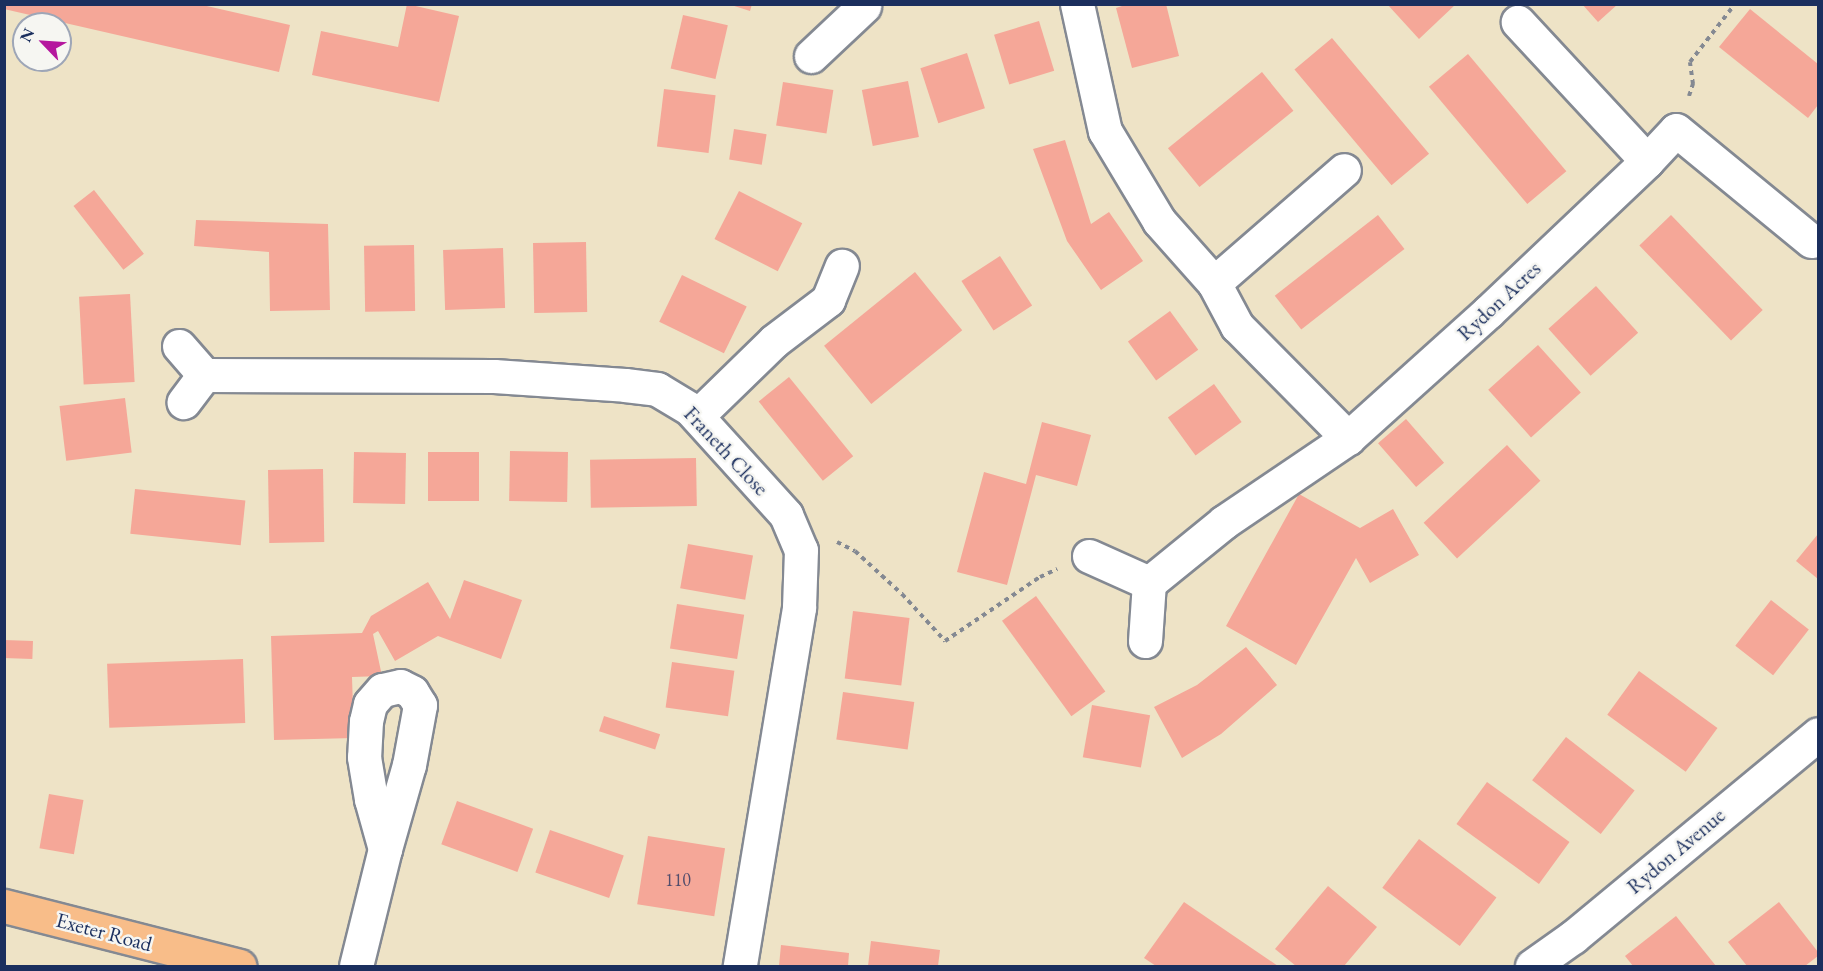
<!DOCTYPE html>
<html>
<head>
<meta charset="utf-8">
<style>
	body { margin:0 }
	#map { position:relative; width:1823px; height:971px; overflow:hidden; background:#eee3c6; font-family:"EB Garamond",serif }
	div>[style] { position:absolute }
	.building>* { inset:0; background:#f5a798; transform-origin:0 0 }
	.path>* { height:4px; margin-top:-2px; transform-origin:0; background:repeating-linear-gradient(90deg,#848992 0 4.5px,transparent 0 9px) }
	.roads { filter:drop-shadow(2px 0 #848992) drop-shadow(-2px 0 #848992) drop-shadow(0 2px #848992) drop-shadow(0 -2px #848992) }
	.minor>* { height:33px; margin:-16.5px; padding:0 16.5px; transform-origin:16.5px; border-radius:16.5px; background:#fff }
	.major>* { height:33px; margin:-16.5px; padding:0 16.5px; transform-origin:16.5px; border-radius:16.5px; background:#f8bd89 }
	span { translate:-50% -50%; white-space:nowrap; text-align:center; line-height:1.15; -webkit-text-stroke:5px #f6f6f2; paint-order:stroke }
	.number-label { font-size:18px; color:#524d6c }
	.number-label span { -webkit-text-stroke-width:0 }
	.street-label { font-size:21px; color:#1b2f5e }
	.frame { position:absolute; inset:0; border:6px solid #1b2f5e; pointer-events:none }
	.north { position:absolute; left:12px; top:12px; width:60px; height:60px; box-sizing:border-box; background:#f6f6f2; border:2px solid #9ea6b7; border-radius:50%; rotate:295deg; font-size:16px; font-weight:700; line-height:24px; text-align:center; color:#1b2f5e }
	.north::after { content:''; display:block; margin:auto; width:21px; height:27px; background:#b5179e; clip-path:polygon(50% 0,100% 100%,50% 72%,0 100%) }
</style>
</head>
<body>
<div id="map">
	<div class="building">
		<i style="clip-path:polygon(4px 4px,198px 4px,290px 25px,279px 72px,4px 9px)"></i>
		<i style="clip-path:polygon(407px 4px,459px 16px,439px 102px,312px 75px,321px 31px,398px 47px)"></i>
		<i style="clip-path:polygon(728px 4px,752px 4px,750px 11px)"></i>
		<i style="clip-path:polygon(1128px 4px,1166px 4px,1179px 56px,1132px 68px,1116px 8px)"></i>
		<i style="clip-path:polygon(1387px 4px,1456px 4px,1419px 39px)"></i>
		<i style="clip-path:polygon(1582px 4px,1618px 4px,1598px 22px)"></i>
		<i style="clip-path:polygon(1750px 9px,1818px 64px,1818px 105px,1808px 118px,1719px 47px)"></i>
		<i style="left:683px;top:15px;width:46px;height:55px;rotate:13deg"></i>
		<i style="left:1039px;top:21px;width:52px;height:47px;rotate:73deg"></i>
		<i style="left:1332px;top:38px;width:151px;height:49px;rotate:50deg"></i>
		<i style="left:967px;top:53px;width:58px;height:49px;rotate:72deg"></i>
		<i style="left:1468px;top:54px;width:153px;height:51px;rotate:50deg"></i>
		<i style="left:1262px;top:72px;width:50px;height:121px;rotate:51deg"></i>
		<i style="left:908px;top:81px;width:57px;height:47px;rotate:79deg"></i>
		<i style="left:783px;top:82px;width:51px;height:44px;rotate:9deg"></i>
		<i style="left:664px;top:89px;width:52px;height:58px;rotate:7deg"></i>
		<i style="left:734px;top:129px;width:33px;height:31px;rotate:9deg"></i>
		<i style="clip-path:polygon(1065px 140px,1091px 224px,1109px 212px,1143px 261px,1101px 290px,1067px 241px,1033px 149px)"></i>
		<i style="left:94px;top:190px;width:81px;height:26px;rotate:52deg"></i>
		<i style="left:739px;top:191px;width:71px;height:54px;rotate:27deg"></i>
		<i style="left:1378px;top:215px;width:43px;height:131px;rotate:52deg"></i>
		<i style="left:1671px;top:215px;width:132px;height:44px;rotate:46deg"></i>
		<i style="clip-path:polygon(196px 220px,328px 224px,330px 310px,270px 311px,269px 252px,194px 246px)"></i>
		<i style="left:586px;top:242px;width:70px;height:53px;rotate:89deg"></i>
		<i style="left:414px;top:245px;width:66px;height:50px;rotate:89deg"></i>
		<i style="left:503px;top:248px;width:60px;height:60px;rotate:88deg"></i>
		<i style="left:1000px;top:256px;width:59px;height:46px;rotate:57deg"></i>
		<i style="left:915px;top:272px;width:75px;height:117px;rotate:51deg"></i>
		<i style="left:682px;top:275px;width:72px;height:52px;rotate:26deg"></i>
		<i style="left:1596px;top:286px;width:63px;height:64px;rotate:48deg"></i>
		<i style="left:130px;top:294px;width:88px;height:51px;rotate:87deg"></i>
		<i style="left:1170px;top:311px;width:48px;height:52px;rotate:54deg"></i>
		<i style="left:1538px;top:345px;width:64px;height:67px;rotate:48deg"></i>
		<i style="left:789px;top:377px;width:102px;height:39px;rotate:51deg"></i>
		<i style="left:1214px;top:384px;width:47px;height:57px;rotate:54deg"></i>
		<i style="left:125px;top:398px;width:55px;height:66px;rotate:83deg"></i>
		<i style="left:1406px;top:419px;width:58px;height:37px;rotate:49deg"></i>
		<i style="clip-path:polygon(1042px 422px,1091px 435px,1077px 486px,1036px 475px,1007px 585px,957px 572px,984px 472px,1026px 484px)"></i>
		<i style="left:1507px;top:445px;width:49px;height:114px;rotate:47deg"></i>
		<i style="left:510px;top:451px;width:58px;height:50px;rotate:1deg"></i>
		<i style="left:354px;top:452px;width:52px;height:51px;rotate:1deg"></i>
		<i style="left:428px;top:452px;width:51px;height:49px"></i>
		<i style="left:696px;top:458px;width:48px;height:106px;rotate:89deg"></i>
		<i style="left:323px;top:469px;width:73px;height:55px;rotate:89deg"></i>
		<i style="left:135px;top:489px;width:111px;height:45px;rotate:6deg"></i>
		<i style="clip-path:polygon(1299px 494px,1360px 528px,1393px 509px,1419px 555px,1370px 583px,1356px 558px,1296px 665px,1226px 626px)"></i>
		<i style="clip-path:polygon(1818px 534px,1818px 579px,1796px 561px)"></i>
		<i style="left:688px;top:544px;width:66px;height:45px;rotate:10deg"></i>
		<i style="clip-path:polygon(464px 580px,522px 600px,501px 659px,438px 636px,395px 661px,378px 631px,373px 634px,382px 676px,352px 677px,354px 738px,274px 740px,271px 636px,362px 633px,371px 616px,428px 582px,450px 619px)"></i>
		<i style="left:1036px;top:596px;width:118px;height:42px;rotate:54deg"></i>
		<i style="left:1771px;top:600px;width:48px;height:58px;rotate:38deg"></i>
		<i style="left:677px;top:604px;width:68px;height:45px;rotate:9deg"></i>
		<i style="left:853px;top:611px;width:57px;height:68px;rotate:7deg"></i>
		<i style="left:4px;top:640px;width:29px;height:18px;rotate:2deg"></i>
		<i style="clip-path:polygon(1246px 647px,1277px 685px,1221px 734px,1182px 758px,1154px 707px,1197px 685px)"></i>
		<i style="left:243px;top:659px;width:64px;height:136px;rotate:88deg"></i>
		<i style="left:672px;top:662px;width:63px;height:46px;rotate:8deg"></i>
		<i style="left:1639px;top:671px;width:97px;height:54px;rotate:36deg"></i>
		<i style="left:843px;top:692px;width:72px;height:48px;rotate:8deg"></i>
		<i style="left:1092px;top:705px;width:59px;height:53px;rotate:10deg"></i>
		<i style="left:604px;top:716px;width:59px;height:16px;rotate:18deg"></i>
		<i style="left:1566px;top:737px;width:87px;height:55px;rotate:38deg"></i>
		<i style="left:1487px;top:782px;width:102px;height:52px;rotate:36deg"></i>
		<i style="left:49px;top:794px;width:35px;height:55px;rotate:10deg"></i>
		<i style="left:457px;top:801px;width:81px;height:46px;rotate:20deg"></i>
		<i style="left:550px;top:830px;width:78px;height:45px;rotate:19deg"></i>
		<i style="left:648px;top:836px;width:78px;height:69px;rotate:9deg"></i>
		<i style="left:1419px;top:839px;width:97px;height:61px;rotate:37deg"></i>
		<i style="clip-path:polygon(1328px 886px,1377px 927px,1344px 966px,1296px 966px,1275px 949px)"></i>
		<i style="clip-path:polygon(1184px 902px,1278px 966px,1156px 966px,1144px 958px)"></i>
		<i style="clip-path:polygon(1779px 902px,1818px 952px,1818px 956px,1805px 966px,1747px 966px,1728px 942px)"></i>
		<i style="clip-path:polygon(1676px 916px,1716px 966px,1633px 966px,1625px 956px)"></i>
		<i style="clip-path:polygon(871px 941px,940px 950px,938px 966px,868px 966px)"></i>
		<i style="clip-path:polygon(781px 945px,849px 953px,848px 966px,779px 966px)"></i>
	</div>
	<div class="path">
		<i style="left:1689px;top:96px;width:13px;rotate:-72deg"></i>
		<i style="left:1693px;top:84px;width:22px;rotate:-98deg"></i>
		<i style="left:1690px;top:62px;width:73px;rotate:-52.2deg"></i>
		<i style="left:837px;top:542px;width:20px;rotate:27deg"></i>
		<i style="left:855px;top:551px;width:64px;rotate:42.5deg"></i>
		<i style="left:902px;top:594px;width:64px;rotate:47.5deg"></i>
		<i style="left:945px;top:641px;width:115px;rotate:-34deg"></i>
		<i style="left:1040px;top:577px;width:19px;rotate:-25deg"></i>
	</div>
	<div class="roads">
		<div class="minor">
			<i style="left:1077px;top:4px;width:130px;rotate:77.6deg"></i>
			<i style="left:1105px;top:131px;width:105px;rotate:59deg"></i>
			<i style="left:1159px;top:221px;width:83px;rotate:48.4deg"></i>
			<i style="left:1214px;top:283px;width:49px;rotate:61.9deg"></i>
			<i style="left:1237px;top:326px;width:158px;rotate:45.3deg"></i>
			<i style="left:811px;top:56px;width:73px;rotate:-43.3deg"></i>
			<i style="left:1647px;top:161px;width:42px;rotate:-46.9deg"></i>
			<i style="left:1676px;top:130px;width:175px;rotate:39.4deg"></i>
			<i style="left:1214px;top:283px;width:172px;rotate:-41deg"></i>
			<i style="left:179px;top:346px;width:38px;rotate:49deg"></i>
			<i style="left:204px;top:375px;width:34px;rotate:127deg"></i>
			<i style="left:204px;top:375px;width:290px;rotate:0.2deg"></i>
			<i style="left:494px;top:376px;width:131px;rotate:3.9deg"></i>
			<i style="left:625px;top:385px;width:32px;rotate:7deg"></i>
			<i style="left:657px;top:389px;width:39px;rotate:31deg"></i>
			<i style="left:690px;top:409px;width:143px;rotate:47.8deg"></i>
			<i style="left:786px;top:515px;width:38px;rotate:67deg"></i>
			<i style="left:801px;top:550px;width:58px;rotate:92deg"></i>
			<i style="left:799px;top:608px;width:363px;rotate:99.4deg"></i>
			<i style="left:697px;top:416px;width:107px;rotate:-44.2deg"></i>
			<i style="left:774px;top:341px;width:68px;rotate:-37.2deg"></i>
			<i style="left:828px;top:300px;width:37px;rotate:-68deg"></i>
			<i style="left:1089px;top:556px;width:66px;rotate:24.2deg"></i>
			<i style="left:1145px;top:641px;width:58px;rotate:-86.1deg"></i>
			<i style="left:1149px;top:583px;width:97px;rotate:-39.1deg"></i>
			<i style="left:1224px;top:522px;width:150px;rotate:-34.1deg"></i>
			<i style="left:1348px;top:438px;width:188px;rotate:-42deg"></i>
			<i style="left:1488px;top:312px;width:219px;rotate:-43.5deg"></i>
			<i style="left:1647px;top:161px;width:190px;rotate:-132.9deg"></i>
			<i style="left:356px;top:966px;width:121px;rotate:-76.1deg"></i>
			<i style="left:385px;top:849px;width:87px;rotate:-74.1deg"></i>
			<i style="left:409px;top:765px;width:61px;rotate:-79.6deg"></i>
			<i style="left:420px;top:705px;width:15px;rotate:-122deg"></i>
			<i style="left:412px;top:692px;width:13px;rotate:-153deg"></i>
			<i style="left:400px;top:686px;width:18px;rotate:167deg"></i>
			<i style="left:382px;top:690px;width:18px;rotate:131deg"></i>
			<i style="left:370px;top:704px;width:17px;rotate:103deg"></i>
			<i style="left:366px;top:721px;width:36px;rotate:93deg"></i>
			<i style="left:364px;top:757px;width:43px;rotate:80.5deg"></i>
			<i style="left:371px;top:799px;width:52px;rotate:74.4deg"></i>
			<i style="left:1532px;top:966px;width:50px;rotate:-35.3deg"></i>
			<i style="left:1573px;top:937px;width:318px;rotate:-39.6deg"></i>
		</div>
		<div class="major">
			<i style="left:4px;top:906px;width:243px;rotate:14.3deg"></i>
		</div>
	</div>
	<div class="number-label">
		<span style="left:678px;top:880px">110</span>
	</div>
	<div class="street-label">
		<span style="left:1499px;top:301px;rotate:-43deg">Rydon Acres</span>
		<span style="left:726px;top:451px;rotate:47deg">Franeth Close</span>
		<span style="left:1676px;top:851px;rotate:-40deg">Rydon Avenue</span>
		<span style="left:104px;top:932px;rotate:15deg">Exeter Road</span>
	</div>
	<div class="frame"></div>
	<div class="north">N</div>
</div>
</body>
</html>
